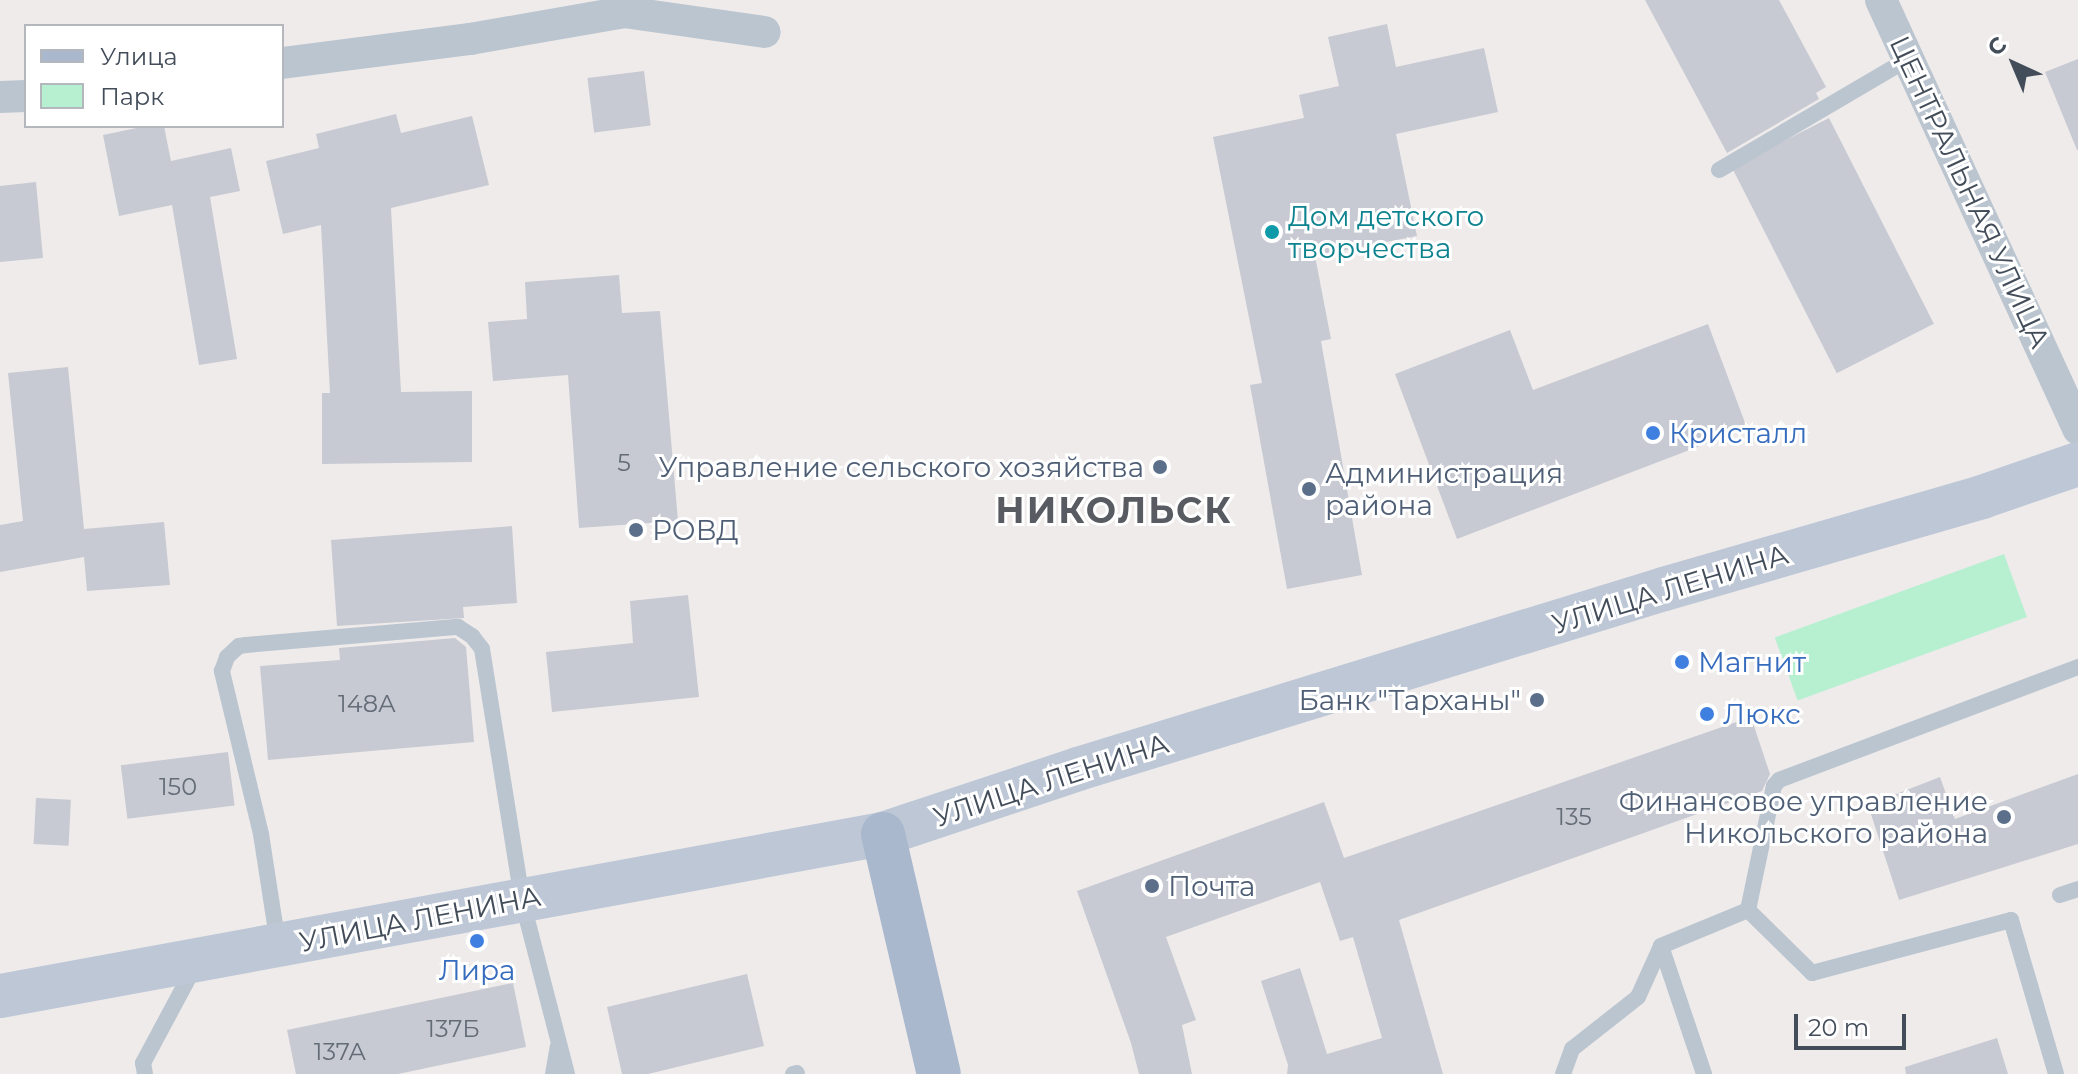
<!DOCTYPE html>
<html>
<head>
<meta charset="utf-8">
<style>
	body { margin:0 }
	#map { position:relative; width:2078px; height:1074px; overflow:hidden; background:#efebeb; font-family:Montserrat,sans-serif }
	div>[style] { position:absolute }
	.green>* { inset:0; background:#b6f0d1; transform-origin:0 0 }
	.building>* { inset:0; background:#c7cad2; transform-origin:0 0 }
	.lane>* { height:16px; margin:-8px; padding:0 8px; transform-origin:8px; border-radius:8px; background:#bbc5cf }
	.street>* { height:32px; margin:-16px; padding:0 16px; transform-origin:16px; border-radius:16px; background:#bbc5cf }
	.secondary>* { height:44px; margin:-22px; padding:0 22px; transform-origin:22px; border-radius:22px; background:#bdc7d6 }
	.primary>* { height:44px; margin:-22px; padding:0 22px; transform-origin:22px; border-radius:22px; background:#a9b8cd }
	.dots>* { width:22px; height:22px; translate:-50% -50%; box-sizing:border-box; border:4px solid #fff; border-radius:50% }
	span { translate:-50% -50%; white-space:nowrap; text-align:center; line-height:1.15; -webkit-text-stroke:6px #fff; paint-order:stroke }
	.number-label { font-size:24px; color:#646c78 }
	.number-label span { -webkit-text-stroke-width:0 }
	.street-label { font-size:28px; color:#434d5a }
	.culture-label { font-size:28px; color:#0d838f }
	.left { translate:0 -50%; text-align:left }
	.shop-label { font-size:28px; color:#366cbe }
	.service-label { font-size:28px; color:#4e5e75 }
	.right { translate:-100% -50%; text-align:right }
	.district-label { font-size:36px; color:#585b61; font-weight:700; letter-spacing:2px }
	.legend { position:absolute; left:24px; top:24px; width:260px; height:104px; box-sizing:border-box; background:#fff; border:2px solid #b4b8bd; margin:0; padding:10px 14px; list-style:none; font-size:24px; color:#434d5a }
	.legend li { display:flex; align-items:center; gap:16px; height:40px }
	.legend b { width:40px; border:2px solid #b4b8bd }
	.north { position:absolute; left:1974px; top:24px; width:80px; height:80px; -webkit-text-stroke:6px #fff; paint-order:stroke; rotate:316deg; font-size:22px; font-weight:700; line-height:32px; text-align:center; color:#434d5a }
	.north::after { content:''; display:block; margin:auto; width:28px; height:36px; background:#434d5a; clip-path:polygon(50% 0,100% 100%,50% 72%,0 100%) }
	.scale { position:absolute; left:1794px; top:1014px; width:112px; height:36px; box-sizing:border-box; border:4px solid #434d5a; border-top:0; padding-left:10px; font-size:24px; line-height:28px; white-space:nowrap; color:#434d5a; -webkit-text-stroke:6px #fff; paint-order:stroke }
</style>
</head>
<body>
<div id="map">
	<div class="green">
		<i style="left:2004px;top:554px;width:67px;height:244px;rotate:70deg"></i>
	</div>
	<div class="building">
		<i style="clip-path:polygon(1645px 0,1779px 0,1826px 87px,1816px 93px,1819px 99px,1727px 153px)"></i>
		<i style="clip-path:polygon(1387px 24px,1396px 67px,1484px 48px,1498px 112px,1396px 134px,1417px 236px,1315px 256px,1331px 339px,1321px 341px,1362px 575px,1287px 589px,1250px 385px,1262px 383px,1213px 137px,1304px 118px,1299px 95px,1339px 86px,1328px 37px)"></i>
		<i style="clip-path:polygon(2078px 59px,2078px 150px,2077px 150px,2045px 72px)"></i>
		<i style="left:644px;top:71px;width:55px;height:57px;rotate:83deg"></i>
		<i style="clip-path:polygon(396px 114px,401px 133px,472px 116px,489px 185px,391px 208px,401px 392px,472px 391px,472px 462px,322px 464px,322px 393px,330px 393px,321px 225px,283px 234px,266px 161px,319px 148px,316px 134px)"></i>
		<i style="left:1829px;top:118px;width:231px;height:109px;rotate:63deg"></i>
		<i style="clip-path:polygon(146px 126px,164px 126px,171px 161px,231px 148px,240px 191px,210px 197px,237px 359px,199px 365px,172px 205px,119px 216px,103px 135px)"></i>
		<i style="clip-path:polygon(36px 182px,43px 258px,0 262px,0 186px)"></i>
		<i style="clip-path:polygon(619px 275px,622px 313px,660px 311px,678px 521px,579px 528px,568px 375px,493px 381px,488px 322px,527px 319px,525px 282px)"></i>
		<i style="clip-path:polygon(1708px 324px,1747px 428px,1457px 539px,1395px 374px,1510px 330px,1533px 390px)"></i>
		<i style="clip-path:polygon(68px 367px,84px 529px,164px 522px,170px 585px,87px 591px,84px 557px,0 572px,0 525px,23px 521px,8px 373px)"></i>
		<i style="clip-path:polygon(512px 526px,517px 603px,463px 607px,464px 618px,337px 626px,331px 540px)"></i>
		<i style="clip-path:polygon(688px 595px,699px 697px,552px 712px,546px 652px,633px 643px,630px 601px)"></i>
		<i style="clip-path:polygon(455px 638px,466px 647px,474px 742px,268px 760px,260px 666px,340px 660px,339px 648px)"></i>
		<i style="clip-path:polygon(1751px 717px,1770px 774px,1762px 791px,1399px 920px,1443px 1074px,1287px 1074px,1288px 1065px,1261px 981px,1300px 968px,1327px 1054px,1382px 1038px,1353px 937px,1340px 941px,1320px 882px,1166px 937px,1196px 1020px,1182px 1025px,1192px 1074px,1139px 1074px,1131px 1043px,1077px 891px,1324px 802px,1344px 858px)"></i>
		<i style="left:228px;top:752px;width:54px;height:108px;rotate:83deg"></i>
		<i style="clip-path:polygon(2078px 774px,2078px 844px,1899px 900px,1868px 805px,1940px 777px,1955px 819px)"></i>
		<i style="left:36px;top:798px;width:35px;height:46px;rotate:3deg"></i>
		<i style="clip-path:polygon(747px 974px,764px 1046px,648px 1074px,622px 1074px,607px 1007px)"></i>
		<i style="clip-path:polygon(513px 983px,526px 1047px,398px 1074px,296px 1074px,287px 1030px)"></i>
		<i style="clip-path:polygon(1997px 1038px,2008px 1074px,1906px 1074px,1905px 1067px)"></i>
	</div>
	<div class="lane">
		<i style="left:1719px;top:170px;width:219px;rotate:-30.4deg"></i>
		<i style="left:2060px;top:895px;width:19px;rotate:-18deg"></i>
		<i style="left:1748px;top:910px;width:90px;rotate:44.5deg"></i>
		<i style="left:1812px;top:973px;width:206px;rotate:-14.9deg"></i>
		<i style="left:2011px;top:920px;width:160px;rotate:73.7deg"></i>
		<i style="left:278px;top:944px;width:111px;rotate:-98.8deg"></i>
		<i style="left:261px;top:834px;width:168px;rotate:-103.5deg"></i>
		<i style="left:222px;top:671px;width:15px;rotate:-70deg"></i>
		<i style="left:227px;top:657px;width:16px;rotate:-43deg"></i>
		<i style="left:239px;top:646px;width:7px;rotate:-8deg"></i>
		<i style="left:246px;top:645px;width:213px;rotate:-4.9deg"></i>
		<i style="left:458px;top:627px;width:17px;rotate:33deg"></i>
		<i style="left:472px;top:636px;width:16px;rotate:52deg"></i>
		<i style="left:482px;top:649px;width:254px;rotate:80.9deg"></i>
		<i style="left:522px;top:900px;width:180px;rotate:75.5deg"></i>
		<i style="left:1661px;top:946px;width:135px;rotate:71.4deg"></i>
		<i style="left:145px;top:1074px;width:11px;rotate:-100deg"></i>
		<i style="left:143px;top:1063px;width:110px;rotate:-61.8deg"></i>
		<i style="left:553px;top:1074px;width:28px;rotate:-80deg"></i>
		<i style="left:793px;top:1074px;width:4px;rotate:-14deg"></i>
		<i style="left:1563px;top:1074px;width:27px;rotate:-70deg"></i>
		<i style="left:1572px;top:1049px;width:84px;rotate:-38.2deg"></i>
		<i style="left:1638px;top:997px;width:56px;rotate:-65.7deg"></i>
		<i style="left:1661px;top:946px;width:94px;rotate:-22.5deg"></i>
		<i style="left:1748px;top:910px;width:127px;rotate:-78.2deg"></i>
		<i style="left:1774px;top:786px;width:8px;rotate:-50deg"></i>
		<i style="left:1779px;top:780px;width:320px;rotate:-20.7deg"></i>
	</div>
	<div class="street">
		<i style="left:1881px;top:0;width:472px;rotate:65.3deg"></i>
		<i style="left:282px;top:63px;width:190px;rotate:-7.3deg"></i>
		<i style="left:470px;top:39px;width:156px;rotate:-9.9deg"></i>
		<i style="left:624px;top:12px;width:142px;rotate:8.1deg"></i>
		<i style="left:0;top:97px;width:26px;rotate:-2deg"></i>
	</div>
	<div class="secondary">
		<i style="left:0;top:996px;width:898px;rotate:-10.4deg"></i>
		<i style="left:883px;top:834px;width:206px;rotate:-18.4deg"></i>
		<i style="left:1078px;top:769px;width:613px;rotate:-17.08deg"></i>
		<i style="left:1664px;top:589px;width:331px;rotate:-16.1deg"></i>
		<i style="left:1982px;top:497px;width:102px;rotate:-19deg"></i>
	</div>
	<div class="primary">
		<i style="left:883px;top:834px;width:246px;rotate:76.9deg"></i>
	</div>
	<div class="dots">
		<i style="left:1272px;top:232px;background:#0f9aa8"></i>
		<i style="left:1653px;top:433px;background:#3f7fe0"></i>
		<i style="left:1160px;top:467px;background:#5c6f8a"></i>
		<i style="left:1309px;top:489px;background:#5c6f8a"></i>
		<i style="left:636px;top:530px;background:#5c6f8a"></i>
		<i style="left:1682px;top:662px;background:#3f7fe0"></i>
		<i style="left:1537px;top:700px;background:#5c6f8a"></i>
		<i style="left:1707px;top:714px;background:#3f7fe0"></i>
		<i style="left:2004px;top:817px;background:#5c6f8a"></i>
		<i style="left:1152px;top:886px;background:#5c6f8a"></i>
		<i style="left:477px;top:941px;background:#3f7fe0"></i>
	</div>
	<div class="number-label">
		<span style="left:624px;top:463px">5</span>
		<span style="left:367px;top:704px">148А</span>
		<span style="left:178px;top:787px">150</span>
		<span style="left:1574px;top:817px">135</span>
		<span style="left:453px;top:1029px">137Б</span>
		<span style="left:340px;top:1052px">137А</span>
	</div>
	<div class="street-label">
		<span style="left:1970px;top:192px;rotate:65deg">ЦЕНТРАЛЬНАЯ УЛИЦА</span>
		<span style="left:1670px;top:589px;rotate:-17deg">УЛИЦА ЛЕНИНА</span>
		<span style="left:1051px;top:780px;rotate:-18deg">УЛИЦА ЛЕНИНА</span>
		<span style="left:420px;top:919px;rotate:-11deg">УЛИЦА ЛЕНИНА</span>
	</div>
	<div class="culture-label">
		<span class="left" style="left:1288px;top:232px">Дом детского<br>творчества</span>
	</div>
	<div class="shop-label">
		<span class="left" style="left:1669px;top:433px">Кристалл</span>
		<span class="left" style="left:1698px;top:662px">Магнит</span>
		<span class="left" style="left:1723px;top:714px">Люкс</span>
		<span style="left:477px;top:970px">Лира</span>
	</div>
	<div class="service-label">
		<span class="right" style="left:1144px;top:467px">Управление сельского хозяйства</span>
		<span class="left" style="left:1325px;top:489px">Администрация<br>района</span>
		<span class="left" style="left:652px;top:530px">РОВД</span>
		<span class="right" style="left:1521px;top:700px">Банк "Тарханы"</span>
		<span class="right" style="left:1988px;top:817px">Финансовое управление<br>Никольского района</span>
		<span class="left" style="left:1168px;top:886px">Почта</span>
	</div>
	<div class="district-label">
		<span style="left:1114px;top:511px">НИКОЛЬСК</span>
	</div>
	<ul class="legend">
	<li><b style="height:10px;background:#a9b8cd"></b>Улица</li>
	<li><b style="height:22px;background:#b6f0d1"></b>Парк</li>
	</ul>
	<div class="north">С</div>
	<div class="scale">20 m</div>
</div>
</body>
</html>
